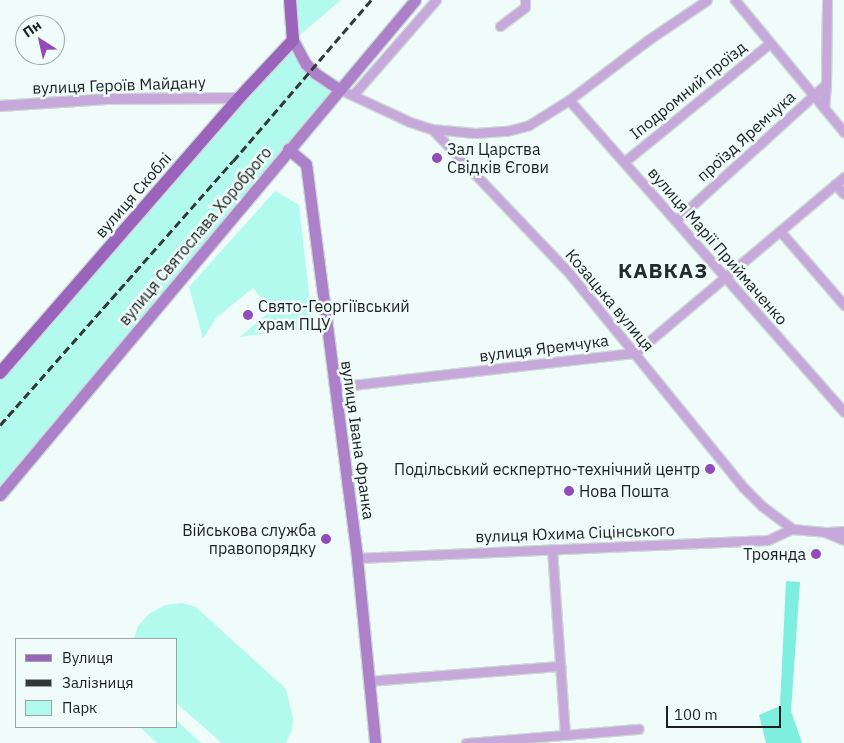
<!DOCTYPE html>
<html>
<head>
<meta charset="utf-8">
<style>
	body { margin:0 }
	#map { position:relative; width:844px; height:743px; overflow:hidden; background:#effcfa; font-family:"IBM Plex Sans",sans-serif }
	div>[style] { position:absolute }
	.green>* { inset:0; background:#b3faee }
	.water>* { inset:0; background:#7eeede }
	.roads { filter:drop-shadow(1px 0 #cdd9d7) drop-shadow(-1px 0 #cdd9d7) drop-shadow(0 1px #cdd9d7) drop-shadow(0 -1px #cdd9d7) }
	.minor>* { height:9px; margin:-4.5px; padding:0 4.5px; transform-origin:4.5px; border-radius:4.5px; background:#c6a9da }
	.tertiary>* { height:10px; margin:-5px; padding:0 5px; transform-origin:5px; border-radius:5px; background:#c6a9da }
	.secondary>* { height:11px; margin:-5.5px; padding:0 5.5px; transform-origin:5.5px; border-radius:5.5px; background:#ad81c9 }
	.primary>* { height:12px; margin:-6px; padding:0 6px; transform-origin:6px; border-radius:6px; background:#9a64bc }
	.rail>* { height:2.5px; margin-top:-1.25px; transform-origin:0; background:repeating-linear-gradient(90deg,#323837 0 8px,transparent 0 12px) }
	.dots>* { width:14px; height:14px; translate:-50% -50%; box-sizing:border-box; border:2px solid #effcfa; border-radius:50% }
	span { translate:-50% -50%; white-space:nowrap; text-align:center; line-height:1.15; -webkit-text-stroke:5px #effcfa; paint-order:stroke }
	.street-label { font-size:16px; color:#1c2120 }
	.poi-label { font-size:16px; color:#1c2120 }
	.left { translate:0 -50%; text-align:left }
	.right { translate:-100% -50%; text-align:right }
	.district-label { font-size:21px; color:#232c2b; font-weight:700; letter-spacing:1px }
	.legend { position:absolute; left:15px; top:638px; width:162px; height:90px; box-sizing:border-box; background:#effcfa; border:1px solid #9ba4a3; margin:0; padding:6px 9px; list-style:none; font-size:15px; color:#1c2120 }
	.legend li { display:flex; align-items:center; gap:10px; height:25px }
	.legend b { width:25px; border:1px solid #9ba4a3 }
	.north { position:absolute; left:15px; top:15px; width:50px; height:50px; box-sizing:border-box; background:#effcfa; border:1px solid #9ba4a3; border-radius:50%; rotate:325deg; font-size:14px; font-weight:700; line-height:20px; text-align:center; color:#1c2120 }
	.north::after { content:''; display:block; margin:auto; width:18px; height:22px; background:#934abd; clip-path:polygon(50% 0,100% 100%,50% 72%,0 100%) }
	.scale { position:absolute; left:666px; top:706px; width:115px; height:22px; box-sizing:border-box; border:2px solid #1c2120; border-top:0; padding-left:6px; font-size:15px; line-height:18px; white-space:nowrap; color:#1c2120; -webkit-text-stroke:4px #effcfa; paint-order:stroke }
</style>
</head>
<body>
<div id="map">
	<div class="green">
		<i style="clip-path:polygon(297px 0,341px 0,300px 35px)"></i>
		<i style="clip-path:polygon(295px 46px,334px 90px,0 490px,0 380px,201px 148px)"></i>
		<i style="clip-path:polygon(275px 191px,299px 205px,313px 327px,240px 337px,271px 311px,253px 288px,216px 318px,203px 339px,189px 287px)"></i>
		<i style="clip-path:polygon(182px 603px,196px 607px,286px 689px,293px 718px,292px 730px,286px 743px,222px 743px,176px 703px,176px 639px,134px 639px,138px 626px,149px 614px,165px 605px)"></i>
		<i style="clip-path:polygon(176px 720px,201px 743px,157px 743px,140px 727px,176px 727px)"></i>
	</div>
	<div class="water">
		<i style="clip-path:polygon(786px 581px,800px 582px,791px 711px,802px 743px,766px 743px,759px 715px,780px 706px)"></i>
	</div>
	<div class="roads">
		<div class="minor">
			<i style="left:735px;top:0;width:171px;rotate:50.5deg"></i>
			<i style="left:500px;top:26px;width:31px;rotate:-37deg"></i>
			<i style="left:525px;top:7px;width:7px;rotate:-90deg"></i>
			<i style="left:339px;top:89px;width:78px;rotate:24.9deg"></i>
			<i style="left:410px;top:122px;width:23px;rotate:18deg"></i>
			<i style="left:432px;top:129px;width:199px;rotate:46.4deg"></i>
			<i style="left:569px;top:273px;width:276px;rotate:50.9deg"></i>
			<i style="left:743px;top:487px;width:27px;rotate:45deg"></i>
			<i style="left:762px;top:506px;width:38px;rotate:37deg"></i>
			<i style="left:792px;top:529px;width:33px;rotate:5deg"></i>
			<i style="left:825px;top:532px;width:21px;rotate:23deg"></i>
			<i style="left:353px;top:95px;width:126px;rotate:-48.9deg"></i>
			<i style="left:569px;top:100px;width:416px;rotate:48.6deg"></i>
			<i style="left:824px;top:108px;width:24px;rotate:-85deg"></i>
			<i style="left:432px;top:129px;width:43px;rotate:5.3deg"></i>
			<i style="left:475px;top:133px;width:32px;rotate:-4deg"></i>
			<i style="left:507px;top:131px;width:23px;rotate:-15deg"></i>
			<i style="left:529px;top:125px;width:47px;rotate:-32deg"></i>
			<i style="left:569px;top:100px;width:99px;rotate:-37.2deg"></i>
			<i style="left:648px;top:40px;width:71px;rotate:-34.1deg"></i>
			<i style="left:624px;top:162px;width:188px;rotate:-39.2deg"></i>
			<i style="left:835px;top:184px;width:13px;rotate:48deg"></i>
			<i style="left:676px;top:220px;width:202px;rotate:-42.2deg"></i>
			<i style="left:826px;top:84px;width:84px;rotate:-89.3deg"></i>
			<i style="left:780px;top:231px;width:98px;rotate:49.1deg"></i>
			<i style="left:335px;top:387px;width:302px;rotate:-6.5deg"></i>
			<i style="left:635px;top:353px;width:273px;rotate:-40.1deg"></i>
			<i style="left:828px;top:532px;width:16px;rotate:-4deg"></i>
			<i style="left:552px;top:549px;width:186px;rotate:86deg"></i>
			<i style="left:357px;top:558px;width:411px;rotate:-2.5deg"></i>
			<i style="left:768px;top:540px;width:26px;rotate:-25deg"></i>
			<i style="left:369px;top:681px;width:192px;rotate:-4.5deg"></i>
			<i style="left:466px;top:743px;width:173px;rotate:-4.7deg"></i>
		</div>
		<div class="tertiary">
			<i style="left:0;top:106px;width:107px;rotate:-3.7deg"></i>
			<i style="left:107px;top:99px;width:132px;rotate:-0.4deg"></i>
		</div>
		<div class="secondary">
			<i style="left:293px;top:40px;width:27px;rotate:62deg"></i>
			<i style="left:306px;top:64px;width:13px;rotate:45deg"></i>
			<i style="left:315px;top:73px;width:29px;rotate:34deg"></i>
			<i style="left:288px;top:149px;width:23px;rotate:40deg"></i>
			<i style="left:306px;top:164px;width:397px;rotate:82.6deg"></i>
			<i style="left:357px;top:558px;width:186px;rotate:84.4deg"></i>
			<i style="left:0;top:495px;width:646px;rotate:-50.02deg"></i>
		</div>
		<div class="primary">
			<i style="left:0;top:373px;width:364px;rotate:-49deg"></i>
			<i style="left:239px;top:98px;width:79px;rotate:-47deg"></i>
			<i style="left:293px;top:40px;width:40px;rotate:-94.3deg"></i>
		</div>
	</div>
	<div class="rail">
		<i style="left:0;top:425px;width:352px;rotate:-48.6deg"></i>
		<i style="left:233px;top:161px;width:212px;rotate:-49.4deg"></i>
	</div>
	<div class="dots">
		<i style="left:437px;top:158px;background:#934abd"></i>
		<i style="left:248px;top:315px;background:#934abd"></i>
		<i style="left:710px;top:469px;background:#934abd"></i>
		<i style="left:569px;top:491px;background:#934abd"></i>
		<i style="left:326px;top:539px;background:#934abd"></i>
		<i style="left:816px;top:554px;background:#934abd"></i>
	</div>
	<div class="street-label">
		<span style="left:119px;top:85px;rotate:-2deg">вулиця Героїв Майдану</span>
		<span style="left:688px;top:90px;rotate:-39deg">Іподромний проїзд</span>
		<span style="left:746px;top:136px;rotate:-42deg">проїзд Яремчука</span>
		<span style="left:133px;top:195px;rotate:-49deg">вулиця Скоблі</span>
		<span style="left:195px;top:236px;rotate:-50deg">вулиця Святослава Хороброго</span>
		<span style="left:718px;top:246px;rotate:49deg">вулиця Марії Приймаченко</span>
		<span style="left:610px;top:300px;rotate:50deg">Козацька вулиця</span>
		<span style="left:544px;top:348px;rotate:-7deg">вулиця Яремчука</span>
		<span style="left:358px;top:440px;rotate:82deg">вулиця Івана Франка</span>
		<span style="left:575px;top:533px;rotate:-2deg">вулиця Юхима Сіцінського</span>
	</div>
	<div class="poi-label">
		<span class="left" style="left:447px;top:158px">Зал Царства<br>Свідків Єгови</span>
		<span class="left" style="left:258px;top:315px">Свято-Георгіївський<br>храм ПЦУ</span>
		<span class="right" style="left:700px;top:469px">Подільський ескпертно-технічний центр</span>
		<span class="left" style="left:579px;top:491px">Нова Пошта</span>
		<span class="right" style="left:316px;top:539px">Військова служба<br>правопорядку</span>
		<span class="right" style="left:806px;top:554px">Троянда</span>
	</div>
	<div class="district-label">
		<span style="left:663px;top:270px">КАВКАЗ</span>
	</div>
	<ul class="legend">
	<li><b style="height:6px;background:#9a64bc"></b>Вулиця</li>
	<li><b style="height:6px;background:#323837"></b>Залізниця</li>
	<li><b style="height:14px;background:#b3faee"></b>Парк</li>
	</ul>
	<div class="north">Пн</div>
	<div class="scale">100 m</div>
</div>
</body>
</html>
